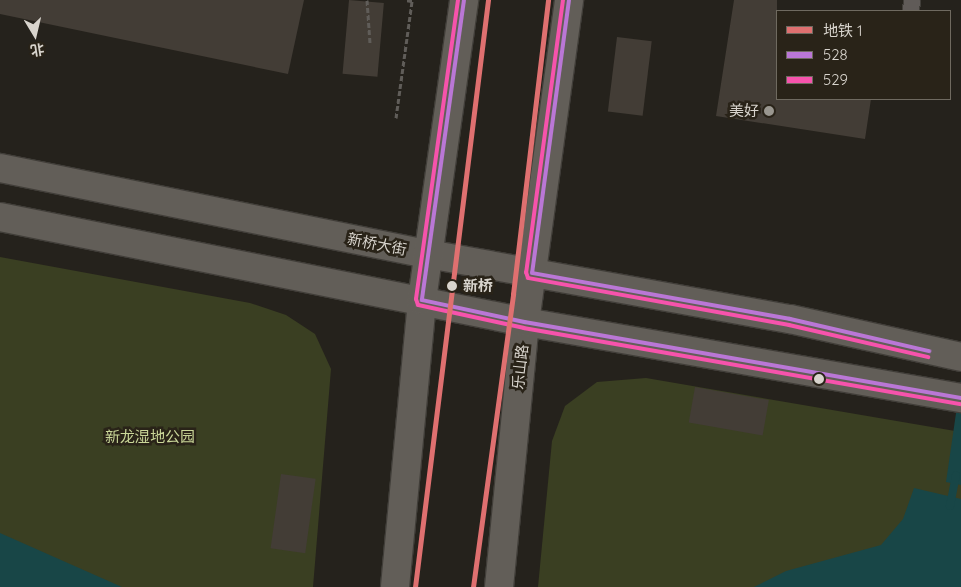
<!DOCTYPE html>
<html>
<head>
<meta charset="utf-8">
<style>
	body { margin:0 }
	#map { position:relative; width:961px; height:587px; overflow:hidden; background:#25221c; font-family:Quicksand,"Noto Sans SC",sans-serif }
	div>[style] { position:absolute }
	.green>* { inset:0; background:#3a3f22 }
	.water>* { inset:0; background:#184647 }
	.stream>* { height:8px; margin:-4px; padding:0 4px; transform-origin:4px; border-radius:4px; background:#184647 }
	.building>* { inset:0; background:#433d36; transform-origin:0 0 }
	.path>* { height:3px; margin-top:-1.5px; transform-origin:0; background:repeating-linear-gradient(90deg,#605d59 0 5px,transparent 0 7.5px) }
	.roads { filter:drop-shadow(1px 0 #413e39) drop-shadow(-1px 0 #413e39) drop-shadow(0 1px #413e39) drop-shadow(0 -1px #413e39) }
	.lane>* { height:16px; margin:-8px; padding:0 8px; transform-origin:8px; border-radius:8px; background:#605b58 }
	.secondary>* { height:28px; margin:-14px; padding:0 14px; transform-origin:14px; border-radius:14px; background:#625e58 }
	.bus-1>* { height:4px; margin:-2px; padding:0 2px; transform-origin:2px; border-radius:2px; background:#ba77d6 }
	.bus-2>* { height:4px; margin:-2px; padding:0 2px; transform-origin:2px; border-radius:2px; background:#f653ac }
	.metro-1>* { height:5px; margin:-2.5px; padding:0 2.5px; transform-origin:2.5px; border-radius:2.5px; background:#df7070 }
	.dots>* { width:14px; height:14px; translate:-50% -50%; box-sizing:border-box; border:2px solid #292318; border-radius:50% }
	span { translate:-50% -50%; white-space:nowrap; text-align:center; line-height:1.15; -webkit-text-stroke:5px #292318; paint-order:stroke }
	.poi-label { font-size:15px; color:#d8d4cd }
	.right { translate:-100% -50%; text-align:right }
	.street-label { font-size:15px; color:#d8d4cd }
	.stop-label { font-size:15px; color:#d8d4cd; font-weight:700 }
	.left { translate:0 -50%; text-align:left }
	.park-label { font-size:15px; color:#c9d698 }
	.legend { position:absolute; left:776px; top:10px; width:175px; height:90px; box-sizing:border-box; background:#292318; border:1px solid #6f6a60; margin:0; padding:6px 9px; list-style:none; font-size:15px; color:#d8d4cd }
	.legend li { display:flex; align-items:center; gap:10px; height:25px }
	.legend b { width:25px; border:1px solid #6f6a60 }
	.north { position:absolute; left:10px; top:10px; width:50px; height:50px; -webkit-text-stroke:4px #292318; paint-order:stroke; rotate:171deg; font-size:14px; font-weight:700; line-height:20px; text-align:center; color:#d8d4cd }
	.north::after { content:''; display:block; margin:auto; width:18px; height:22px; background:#d8d4cd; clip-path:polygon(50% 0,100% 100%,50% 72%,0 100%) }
</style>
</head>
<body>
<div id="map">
	<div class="green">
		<i style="clip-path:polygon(0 257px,250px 303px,286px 315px,315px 334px,331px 369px,313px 587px,0 587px)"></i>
		<i style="clip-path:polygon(646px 378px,961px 432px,961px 587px,538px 587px,552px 441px,565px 406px,597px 382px)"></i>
	</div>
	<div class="water">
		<i style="clip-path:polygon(961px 379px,961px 485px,946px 482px)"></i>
		<i style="clip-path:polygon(914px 488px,961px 499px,961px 587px,754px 587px,786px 571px,881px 545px,903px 519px)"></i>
		<i style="clip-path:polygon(0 533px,122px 587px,0 587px)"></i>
	</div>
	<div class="stream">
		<i style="left:950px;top:506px;width:31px;rotate:-79deg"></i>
	</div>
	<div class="building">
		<i style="clip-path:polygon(0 0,304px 0,288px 74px,0 14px)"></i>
		<i style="left:349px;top:0;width:35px;height:74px;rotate:5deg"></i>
		<i style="clip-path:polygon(734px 0,777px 0,777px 99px,871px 99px,865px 139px,716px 116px)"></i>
		<i style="left:617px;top:37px;width:35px;height:75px;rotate:7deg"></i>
		<i style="left:695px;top:387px;width:75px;height:36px;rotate:10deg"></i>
		<i style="left:281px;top:474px;width:35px;height:75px;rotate:8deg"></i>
	</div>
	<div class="path">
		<i style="left:367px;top:0;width:43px;rotate:86deg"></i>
		<i style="left:396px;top:118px;width:118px;rotate:-82.2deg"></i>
		<i style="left:412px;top:1px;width:7px;rotate:-172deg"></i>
	</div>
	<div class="roads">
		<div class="lane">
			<i style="left:911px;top:11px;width:11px;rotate:-85deg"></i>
		</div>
		<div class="secondary">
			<i style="left:0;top:168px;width:437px;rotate:11.4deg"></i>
			<i style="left:428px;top:254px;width:368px;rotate:10.2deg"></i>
			<i style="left:790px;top:319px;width:175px;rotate:12.5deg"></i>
			<i style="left:0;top:217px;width:535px;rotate:11.31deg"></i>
			<i style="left:525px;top:322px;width:443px;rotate:9.9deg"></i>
			<i style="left:395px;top:587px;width:288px;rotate:-84.6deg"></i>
			<i style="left:422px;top:300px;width:303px;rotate:-82deg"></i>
			<i style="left:499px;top:587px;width:266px;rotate:-84.4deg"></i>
			<i style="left:525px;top:322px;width:325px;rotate:-82.2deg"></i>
		</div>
	</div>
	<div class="bus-1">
		<i style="left:464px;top:0;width:303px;rotate:98deg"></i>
		<i style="left:422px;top:300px;width:105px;rotate:12.1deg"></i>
		<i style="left:525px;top:322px;width:443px;rotate:9.9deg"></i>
		<i style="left:569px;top:0;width:275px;rotate:97.7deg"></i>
		<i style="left:532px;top:273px;width:262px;rotate:10.1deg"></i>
		<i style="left:790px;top:319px;width:143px;rotate:13deg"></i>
	</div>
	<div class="bus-2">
		<i style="left:458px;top:0;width:302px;rotate:98deg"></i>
		<i style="left:416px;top:299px;width:6px;rotate:72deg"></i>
		<i style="left:418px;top:305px;width:108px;rotate:12.2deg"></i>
		<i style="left:524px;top:328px;width:443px;rotate:9.9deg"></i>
		<i style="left:563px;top:0;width:275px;rotate:97.7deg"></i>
		<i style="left:526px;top:272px;width:6px;rotate:72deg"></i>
		<i style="left:528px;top:278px;width:265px;rotate:10.2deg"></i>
		<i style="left:789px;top:325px;width:143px;rotate:13deg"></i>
	</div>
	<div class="metro-1">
		<i style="left:415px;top:587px;width:592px;rotate:-82.91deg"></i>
		<i style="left:473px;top:587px;width:296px;rotate:-82.2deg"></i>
		<i style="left:513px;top:294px;width:296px;rotate:-83.2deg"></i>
	</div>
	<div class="dots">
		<i style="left:769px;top:111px;background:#99968f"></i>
		<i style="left:452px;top:286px;background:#d8d4cd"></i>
		<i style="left:819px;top:379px;background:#d8d4cd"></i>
	</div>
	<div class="poi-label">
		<span class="right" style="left:759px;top:111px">美好</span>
	</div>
	<div class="street-label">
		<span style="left:377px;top:244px;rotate:11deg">新桥大街</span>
		<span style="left:520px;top:367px;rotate:-84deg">乐山路</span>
	</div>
	<div class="stop-label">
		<span class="left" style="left:463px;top:286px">新桥</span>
	</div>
	<div class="park-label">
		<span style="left:150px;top:437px">新龙湿地公园</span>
	</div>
	<ul class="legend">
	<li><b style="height:6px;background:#df7070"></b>地铁 1</li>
	<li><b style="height:6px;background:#ba77d6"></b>528</li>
	<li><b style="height:6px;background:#f653ac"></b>529</li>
	</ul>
	<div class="north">北</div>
</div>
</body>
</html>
